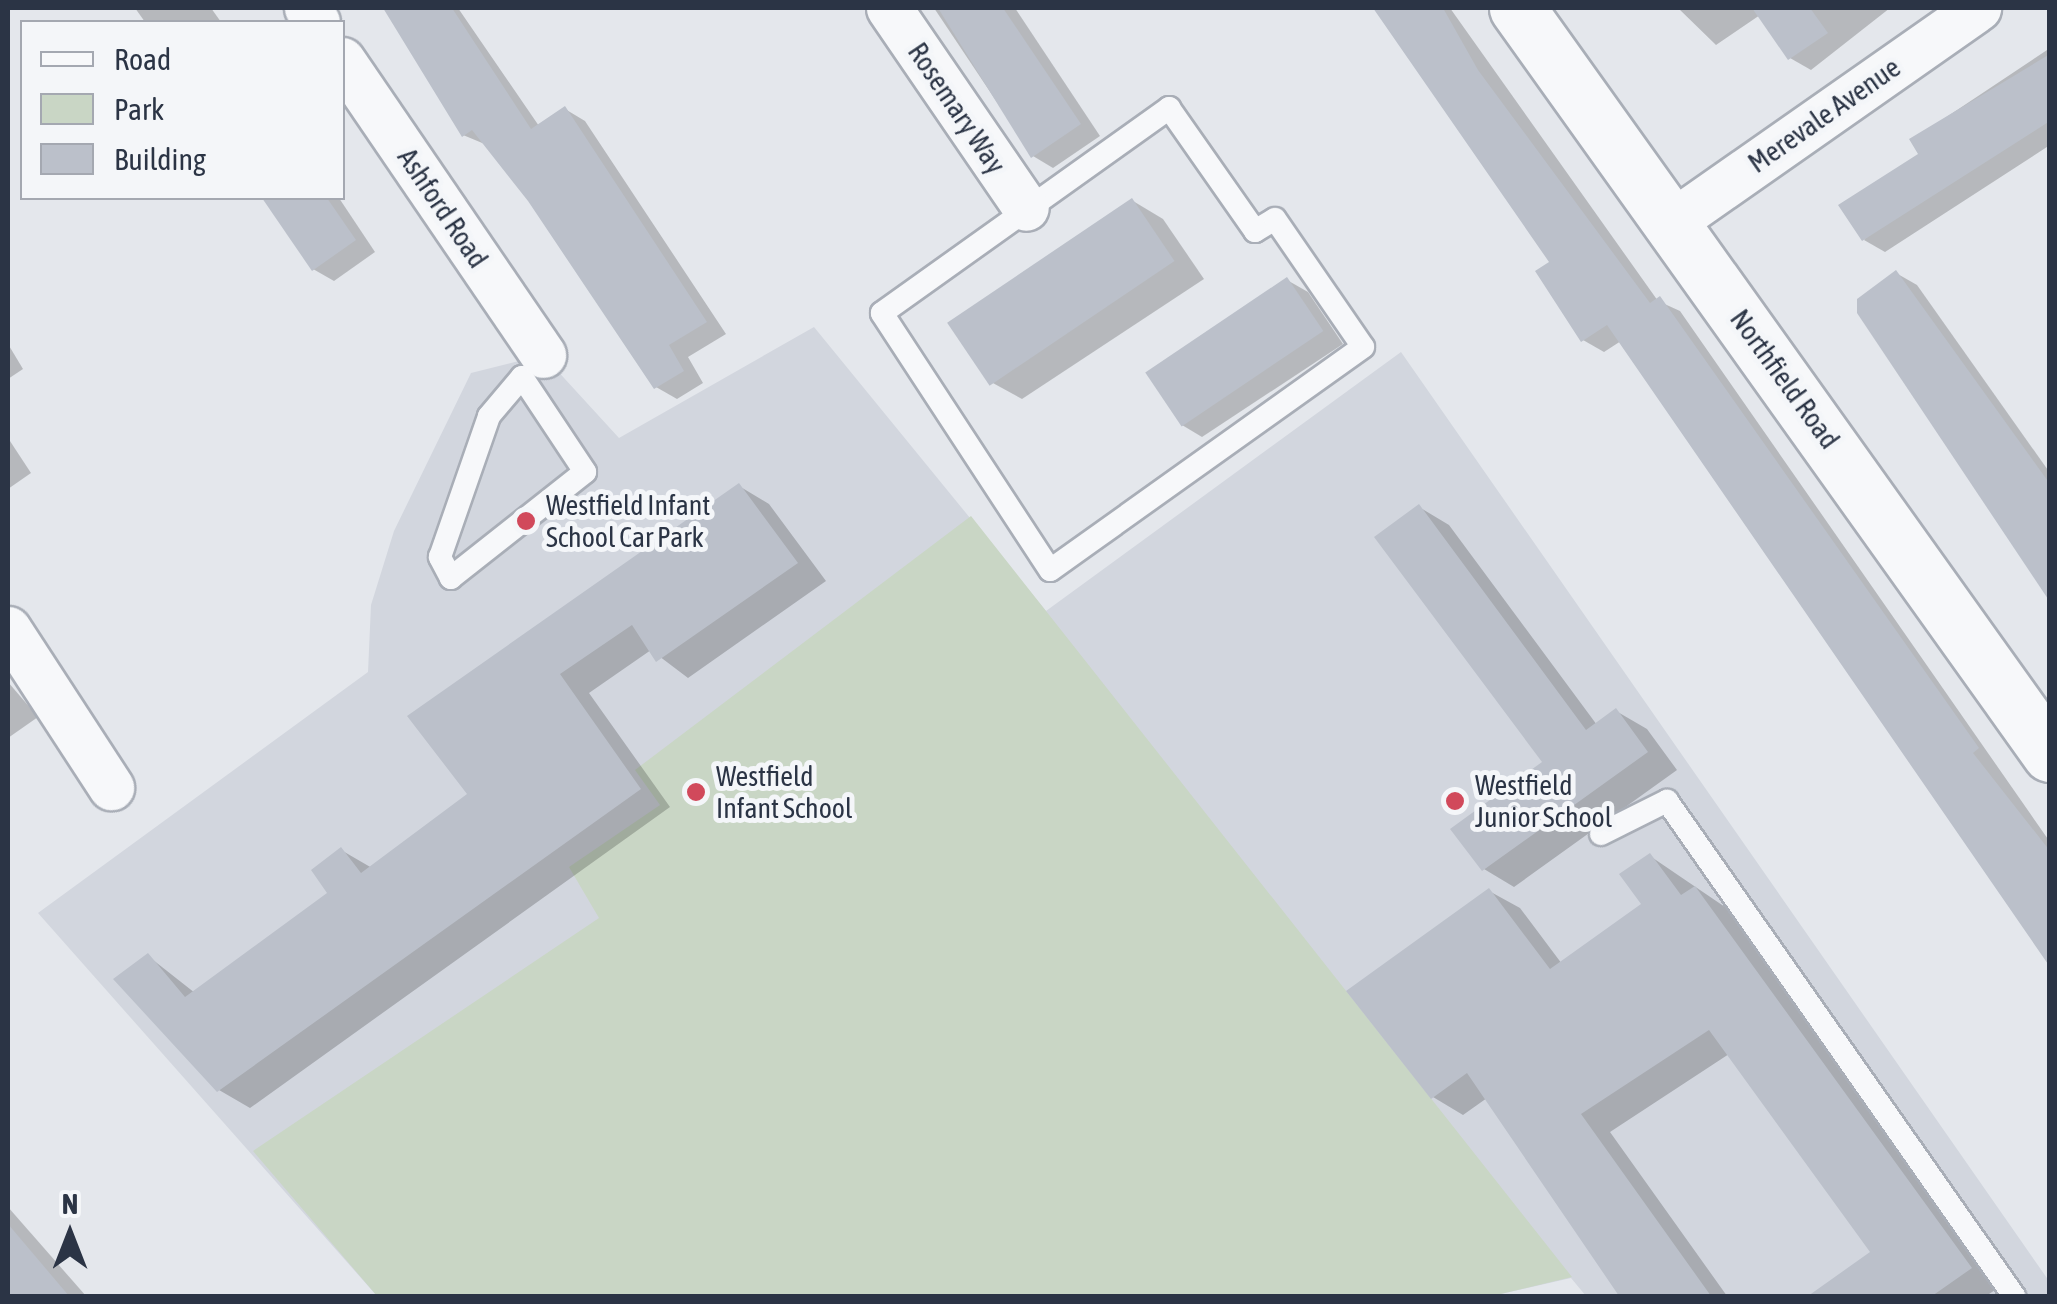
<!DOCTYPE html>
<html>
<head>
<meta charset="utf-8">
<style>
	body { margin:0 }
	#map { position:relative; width:2057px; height:1304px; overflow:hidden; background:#e4e7ec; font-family:"Asap Condensed",sans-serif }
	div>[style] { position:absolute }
	.built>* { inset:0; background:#d2d6de }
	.green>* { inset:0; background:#c9d6c5 }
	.shadow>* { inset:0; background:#0003 }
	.building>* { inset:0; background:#bbc0ca; transform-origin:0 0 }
	.roads { filter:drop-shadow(2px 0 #a9aeb7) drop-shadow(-2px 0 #a9aeb7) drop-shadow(0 2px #a9aeb7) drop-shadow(0 -2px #a9aeb7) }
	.service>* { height:22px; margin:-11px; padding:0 11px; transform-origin:11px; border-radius:11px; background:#f7f8fa }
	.minor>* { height:45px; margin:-22.5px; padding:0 22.5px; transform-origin:22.5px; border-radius:22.5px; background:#f7f8fa }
	.tertiary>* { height:55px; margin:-27.5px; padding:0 27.5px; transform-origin:27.5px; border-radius:27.5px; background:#f7f8fa }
	.dots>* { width:28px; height:28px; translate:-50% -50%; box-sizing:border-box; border:5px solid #f4f6f9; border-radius:50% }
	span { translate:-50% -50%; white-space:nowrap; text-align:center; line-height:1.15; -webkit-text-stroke:10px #f4f6f9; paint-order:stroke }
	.street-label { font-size:28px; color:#2b3445 }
	.poi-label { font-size:28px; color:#2b3445 }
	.left { translate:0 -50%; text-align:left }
	.frame { position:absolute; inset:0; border:10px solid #2b3445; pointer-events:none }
	.legend { position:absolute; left:20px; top:20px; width:325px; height:180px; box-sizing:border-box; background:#f4f6f9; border:2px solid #a4a8b1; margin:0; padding:12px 18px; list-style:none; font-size:30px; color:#2b3445 }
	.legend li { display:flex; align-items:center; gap:20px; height:50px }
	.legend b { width:50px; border:2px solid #a4a8b1 }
	.north { position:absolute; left:20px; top:1184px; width:100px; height:100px; -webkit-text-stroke:8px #f4f6f9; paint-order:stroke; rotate:0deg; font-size:28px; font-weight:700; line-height:40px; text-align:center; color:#2b3445 }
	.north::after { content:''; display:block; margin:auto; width:35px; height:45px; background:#2b3445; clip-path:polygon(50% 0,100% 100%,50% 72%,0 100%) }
</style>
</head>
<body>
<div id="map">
	<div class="built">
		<i style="clip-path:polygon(814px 327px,1046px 611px,1401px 352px,2049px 1281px,2049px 1296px,1586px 1296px,1571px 1278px,1492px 1296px,377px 1296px,38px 913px,368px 672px,371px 605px,394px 531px,471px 373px,543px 355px,619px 438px)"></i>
	</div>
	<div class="green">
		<i style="clip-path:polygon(971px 516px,1572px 1277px,1492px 1296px,377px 1296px,253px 1151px,599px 918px,569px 867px,660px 805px,635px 770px)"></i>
	</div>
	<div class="shadow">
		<i style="clip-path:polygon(135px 8px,211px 8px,221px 22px,145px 22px)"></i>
		<i style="clip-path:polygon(385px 8px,458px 8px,539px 126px,565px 109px,585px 121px,726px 334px,688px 357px,703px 383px,677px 399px,656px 387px,598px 290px,487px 145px,463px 135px)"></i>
		<i style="clip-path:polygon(934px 8px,1015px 8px,1100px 136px,1053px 168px,1033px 156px)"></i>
		<i style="clip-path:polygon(1377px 8px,1450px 8px,1658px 301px,1680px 311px,2050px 842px,2050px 964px,1621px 341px,1604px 352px,1583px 340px,1552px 263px)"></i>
		<i style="clip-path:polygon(1678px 8px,1759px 8px,1765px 18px,1779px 8px,1890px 8px,1811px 70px,1790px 58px,1760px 15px,1716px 45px)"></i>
		<i style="clip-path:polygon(2050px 48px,2050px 145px,1885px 252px,1864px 240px,1921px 154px,1912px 140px)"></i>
		<i style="clip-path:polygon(265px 198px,339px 198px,375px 252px,334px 281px,313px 269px)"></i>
		<i style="clip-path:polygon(1133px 201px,1163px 219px,1204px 279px,1022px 399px,991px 382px)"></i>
		<i style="clip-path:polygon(1896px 273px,1917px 285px,2050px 473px,2050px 582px)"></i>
		<i style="clip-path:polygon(1287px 280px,1308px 292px,1343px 344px,1202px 437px,1182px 425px)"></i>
		<i style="clip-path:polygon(8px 344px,23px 369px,8px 379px)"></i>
		<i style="clip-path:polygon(8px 438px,31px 473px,8px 489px)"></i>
		<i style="clip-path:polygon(739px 486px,769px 504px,826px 581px,688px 678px,651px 650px,589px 693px,670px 807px,250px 1108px,219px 1090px,148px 956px,195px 993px,331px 894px,341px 850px,372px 868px,471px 795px,411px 716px)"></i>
		<i style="clip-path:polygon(1419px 507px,1449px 525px,1597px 725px,1616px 711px,1647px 729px,1677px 770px,1514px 887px,1484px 869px,1545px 762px)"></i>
		<i style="clip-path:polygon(8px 682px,38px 717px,8px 738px)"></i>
		<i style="clip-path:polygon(1650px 856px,1725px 907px,2001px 1286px,1986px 1296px,1812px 1296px,1874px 1252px,1729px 1054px,1610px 1132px,1727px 1296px,1622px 1296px,1487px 1098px,1463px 1115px,1433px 1097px,1489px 891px,1520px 908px,1562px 964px,1644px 905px)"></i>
		<i style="clip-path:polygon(8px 1207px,86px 1296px,8px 1296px)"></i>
	</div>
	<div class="building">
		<i style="clip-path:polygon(383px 8px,452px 8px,531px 129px,565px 106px,707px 322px,669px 345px,684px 371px,654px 389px,528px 201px,472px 130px,462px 137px)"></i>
		<i style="clip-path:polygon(938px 8px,1003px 8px,1081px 124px,1031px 158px)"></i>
		<i style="clip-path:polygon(1373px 8px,1443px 8px,1478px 70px,1650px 303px,1660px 296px,1979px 748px,1973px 753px,2050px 851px,2050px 967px,1607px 325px,1581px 342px,1535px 271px,1549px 262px)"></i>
		<i style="clip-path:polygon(1752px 8px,1810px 8px,1828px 33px,1788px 60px)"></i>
		<i style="clip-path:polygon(2050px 54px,2050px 121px,1862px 241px,1838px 205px,1918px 154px,1909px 139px)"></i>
		<i style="clip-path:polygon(262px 198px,327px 198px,356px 240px,312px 271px)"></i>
		<i style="left:1132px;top:198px;width:76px;height:223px;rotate:56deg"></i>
		<i style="clip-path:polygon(1896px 270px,2050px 484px,2050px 602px,1857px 313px,1857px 299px)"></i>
		<i style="left:1287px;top:277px;width:65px;height:171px;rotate:56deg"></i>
		<i style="clip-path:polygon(739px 483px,798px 563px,656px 662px,632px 625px,560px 674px,641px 789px,217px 1092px,113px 979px,148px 953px,185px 997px,327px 893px,311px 870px,341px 847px,361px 873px,467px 794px,407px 716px)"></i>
		<i style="clip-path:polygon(1419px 504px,1586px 730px,1616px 708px,1648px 752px,1482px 871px,1450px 829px,1542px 762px,1374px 537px)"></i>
		<i style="clip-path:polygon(1650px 853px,1681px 895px,1695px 886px,1972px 1268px,1932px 1296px,1808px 1296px,1870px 1252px,1709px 1030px,1581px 1114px,1711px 1296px,1619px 1296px,1467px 1073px,1431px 1099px,1346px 991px,1489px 888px,1550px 969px,1641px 904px,1619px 874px)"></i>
		<i style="clip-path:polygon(8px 1224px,69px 1296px,8px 1296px)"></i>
	</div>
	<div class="roads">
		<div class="service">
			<i style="left:1169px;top:108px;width:150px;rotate:55deg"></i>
			<i style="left:1255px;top:231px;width:23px;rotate:-31deg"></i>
			<i style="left:1275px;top:219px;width:155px;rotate:55.5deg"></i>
			<i style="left:1363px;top:347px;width:384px;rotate:144.5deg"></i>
			<i style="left:1050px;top:570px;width:307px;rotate:-123.2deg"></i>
			<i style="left:882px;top:313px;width:353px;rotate:-35.5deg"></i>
			<i style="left:522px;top:377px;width:114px;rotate:56.4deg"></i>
			<i style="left:585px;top:472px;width:171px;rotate:141.7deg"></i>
			<i style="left:451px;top:578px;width:24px;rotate:-118deg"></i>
			<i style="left:440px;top:557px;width:149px;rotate:-70.8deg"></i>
			<i style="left:489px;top:416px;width:51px;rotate:-49.8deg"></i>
			<i style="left:1601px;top:834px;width:74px;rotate:-26.6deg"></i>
			<i style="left:1667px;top:801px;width:605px;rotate:54.97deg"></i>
		</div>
		<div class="minor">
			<i style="left:307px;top:8px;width:17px;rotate:54deg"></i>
			<i style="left:889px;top:8px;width:242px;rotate:55.6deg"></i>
			<i style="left:342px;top:60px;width:357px;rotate:55.7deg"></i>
			<i style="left:1671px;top:223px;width:375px;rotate:-35deg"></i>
			<i style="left:8px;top:629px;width:189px;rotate:56.9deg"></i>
		</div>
		<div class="tertiary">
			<i style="left:1517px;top:8px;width:917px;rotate:54.46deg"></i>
		</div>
	</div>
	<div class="dots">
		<i style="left:526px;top:521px;background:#d1495b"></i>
		<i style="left:696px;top:792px;background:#d1495b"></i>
		<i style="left:1455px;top:801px;background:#d1495b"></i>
	</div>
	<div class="street-label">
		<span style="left:957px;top:108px;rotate:56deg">Rosemary Way</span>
		<span style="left:1824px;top:115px;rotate:-35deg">Merevale Avenue</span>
		<span style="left:443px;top:208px;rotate:56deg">Ashford Road</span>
		<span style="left:1785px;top:379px;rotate:54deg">Northfield Road</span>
	</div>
	<div class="poi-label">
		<span class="left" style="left:546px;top:521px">Westfield Infant<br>School Car Park</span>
		<span class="left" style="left:716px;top:792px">Westfield<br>Infant School</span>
		<span class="left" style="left:1475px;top:801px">Westfield<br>Junior School</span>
	</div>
	<div class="frame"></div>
	<ul class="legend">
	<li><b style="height:12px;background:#f7f8fa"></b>Road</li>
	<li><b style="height:28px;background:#c9d6c5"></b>Park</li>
	<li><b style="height:28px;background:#bbc0ca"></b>Building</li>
	</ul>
	<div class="north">N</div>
</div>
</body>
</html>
